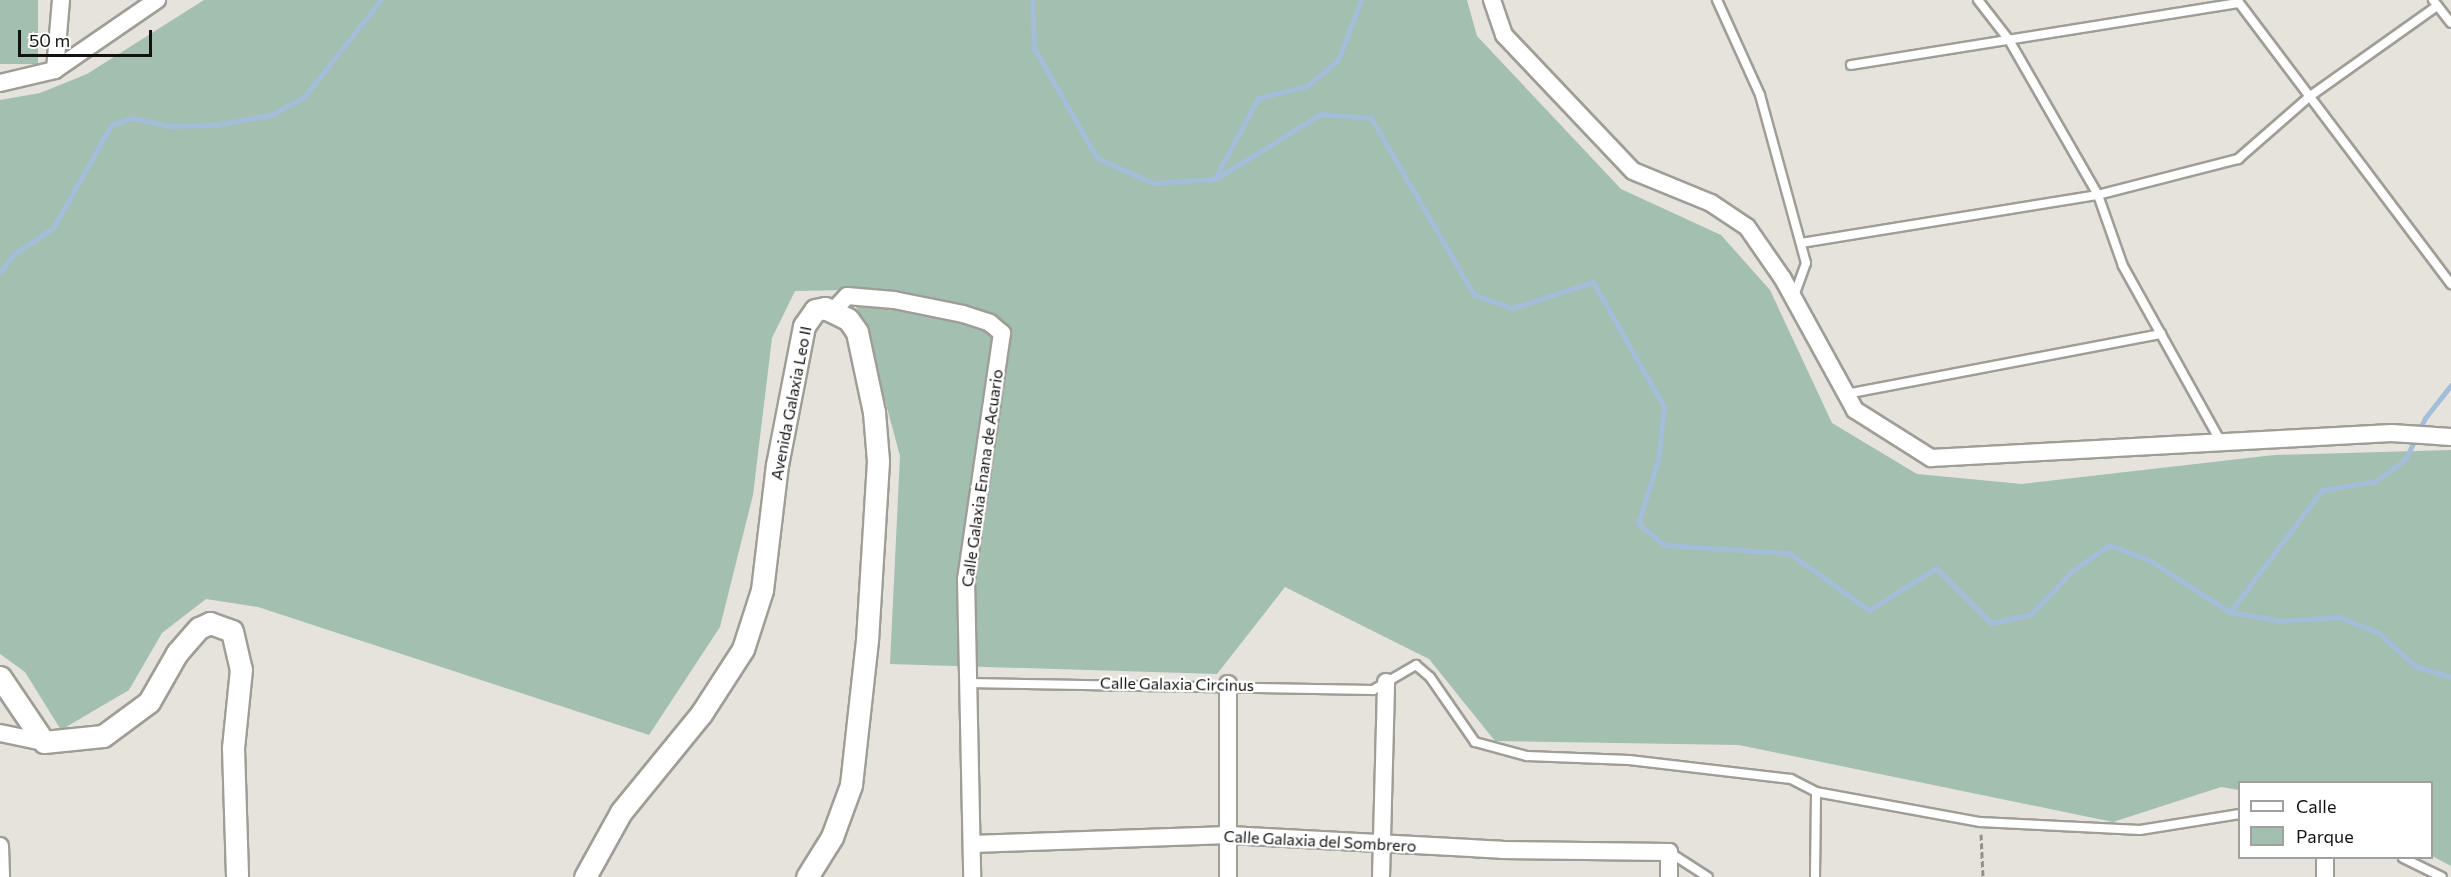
<!DOCTYPE html>
<html>
<head>
<meta charset="utf-8">
<style>
	body { margin:0 }
	#map { position:relative; width:2451px; height:877px; overflow:hidden; background:#e5e3db; font-family:Commissioner,sans-serif }
	div>[style] { position:absolute }
	.green>* { inset:0; background:#a3bfb0; transform-origin:0 0 }
	.stream>* { height:5px; margin:-2.5px; padding:0 2.5px; transform-origin:2.5px; border-radius:2.5px; background:#a4bdd9 }
	.path>* { height:3px; margin-top:-1.5px; transform-origin:0; background:repeating-linear-gradient(90deg,#91908a 0 6px,transparent 0 9px) }
	.roads { filter:drop-shadow(2px 0 #9f9e96) drop-shadow(-2px 0 #9f9e96) drop-shadow(0 2px #9f9e96) drop-shadow(0 -2px #9f9e96) }
	.service>* { height:8px; margin:-4px; padding:0 4px; transform-origin:4px; border-radius:4px; background:#fff }
	.minor>* { height:16px; margin:-8px; padding:0 8px; transform-origin:8px; border-radius:8px; background:#fff }
	.tertiary>* { height:21px; margin:-10.5px; padding:0 10.5px; transform-origin:10.5px; border-radius:10.5px; background:#fff }
	span { translate:-50% -50%; white-space:nowrap; text-align:center; line-height:1.15; -webkit-text-stroke:4.5px #fff; paint-order:stroke }
	.street-label { font-size:16px; color:#131210 }
	.legend { position:absolute; left:2238px; top:781px; width:195px; height:78px; box-sizing:border-box; background:#fff; border:2px solid #a1a09f; margin:0; padding:8px 10px; list-style:none; font-size:18px; color:#131210 }
	.legend li { display:flex; align-items:center; gap:12px; height:30px }
	.legend b { width:30px; border:2px solid #a1a09f }
	.scale { position:absolute; left:18px; top:30px; width:134px; height:27px; box-sizing:border-box; border:3px solid #131210; border-top:0; padding-left:8px; font-size:18px; line-height:21px; white-space:nowrap; color:#131210; -webkit-text-stroke:4px #fff; paint-order:stroke }
</style>
</head>
<body>
<div id="map">
	<div class="green">
		<i style="left:0;top:0;width:38px;height:64px"></i>
		<i style="clip-path:polygon(204px 0,1467px 0,1477px 36px,1621px 189px,1721px 235px,1770px 290px,1832px 423px,1917px 474px,2022px 484px,2274px 455px,2451px 450px,2451px 866px,2432px 856px,2432px 782px,2240px 782px,2239px 790px,2221px 787px,2113px 822px,1739px 745px,1495px 741px,1429px 659px,1285px 587px,1217px 674px,890px 664px,900px 456px,864px 322px,847px 290px,795px 291px,772px 338px,753px 495px,720px 627px,649px 735px,258px 607px,206px 599px,162px 633px,129px 690px,61px 730px,25px 672px,0 654px,0 100px,40px 93px,87px 74px)"></i>
	</div>
	<div class="stream">
		<i style="left:1032px;top:0;width:48px;rotate:87.6deg"></i>
		<i style="left:1034px;top:48px;width:127px;rotate:60.2deg"></i>
		<i style="left:1097px;top:158px;width:61px;rotate:24.1deg"></i>
		<i style="left:1153px;top:183px;width:62px;rotate:-3.7deg"></i>
		<i style="left:1215px;top:179px;width:124px;rotate:-31.5deg"></i>
		<i style="left:1321px;top:114px;width:50px;rotate:4.6deg"></i>
		<i style="left:1371px;top:118px;width:205px;rotate:59.8deg"></i>
		<i style="left:1474px;top:295px;width:40px;rotate:18.9deg"></i>
		<i style="left:1512px;top:308px;width:85px;rotate:-17.8deg"></i>
		<i style="left:1593px;top:282px;width:144px;rotate:60.4deg"></i>
		<i style="left:1664px;top:407px;width:53px;rotate:96.5deg"></i>
		<i style="left:1658px;top:460px;width:66px;rotate:107.6deg"></i>
		<i style="left:1638px;top:523px;width:34px;rotate:40deg"></i>
		<i style="left:1664px;top:545px;width:125px;rotate:3.7deg"></i>
		<i style="left:1789px;top:553px;width:98px;rotate:35.5deg"></i>
		<i style="left:1869px;top:610px;width:79px;rotate:-32.1deg"></i>
		<i style="left:1936px;top:568px;width:78px;rotate:45deg"></i>
		<i style="left:1991px;top:623px;width:40px;rotate:-12deg"></i>
		<i style="left:2030px;top:615px;width:62px;rotate:-46.3deg"></i>
		<i style="left:2073px;top:570px;width:44px;rotate:-34.8deg"></i>
		<i style="left:2109px;top:545px;width:43px;rotate:20.6deg"></i>
		<i style="left:2149px;top:560px;width:96px;rotate:32.7deg"></i>
		<i style="left:2230px;top:612px;width:53px;rotate:9.8deg"></i>
		<i style="left:2282px;top:621px;width:57px;rotate:-4deg"></i>
		<i style="left:2339px;top:617px;width:43px;rotate:21.8deg"></i>
		<i style="left:2379px;top:633px;width:49px;rotate:42.5deg"></i>
		<i style="left:2415px;top:666px;width:38px;rotate:17deg"></i>
		<i style="left:1215px;top:178px;width:91px;rotate:-61.7deg"></i>
		<i style="left:1258px;top:98px;width:50px;rotate:-13.8deg"></i>
		<i style="left:1307px;top:86px;width:40px;rotate:-40deg"></i>
		<i style="left:1338px;top:60px;width:64px;rotate:-69deg"></i>
		<i style="left:0;top:272px;width:23px;rotate:-52deg"></i>
		<i style="left:14px;top:254px;width:47px;rotate:-33.7deg"></i>
		<i style="left:53px;top:228px;width:118px;rotate:-60.6deg"></i>
		<i style="left:111px;top:125px;width:22px;rotate:-18deg"></i>
		<i style="left:132px;top:118px;width:39px;rotate:12deg"></i>
		<i style="left:170px;top:126px;width:45px;rotate:-1.3deg"></i>
		<i style="left:215px;top:125px;width:57px;rotate:-10.1deg"></i>
		<i style="left:271px;top:115px;width:38px;rotate:-29deg"></i>
		<i style="left:304px;top:97px;width:124px;rotate:-51.6deg"></i>
		<i style="left:2230px;top:612px;width:153px;rotate:-53deg"></i>
		<i style="left:2322px;top:490px;width:55px;rotate:-9.5deg"></i>
		<i style="left:2376px;top:481px;width:38px;rotate:-37deg"></i>
		<i style="left:2406px;top:458px;width:44px;rotate:-64.6deg"></i>
		<i style="left:2425px;top:418px;width:42px;rotate:-51.8deg"></i>
	</div>
	<div class="path">
		<i style="left:1981px;top:834px;width:43px;rotate:87.3deg"></i>
	</div>
	<div class="roads">
		<div class="service">
			<i style="left:1717px;top:0;width:104px;rotate:65.6deg"></i>
			<i style="left:1760px;top:95px;width:174px;rotate:74.7deg"></i>
			<i style="left:1806px;top:263px;width:37px;rotate:110deg"></i>
			<i style="left:1978px;top:0;width:51px;rotate:52.2deg"></i>
			<i style="left:2009px;top:40px;width:179px;rotate:60.1deg"></i>
			<i style="left:2098px;top:195px;width:75px;rotate:70.6deg"></i>
			<i style="left:2123px;top:266px;width:204px;rotate:60.9deg"></i>
			<i style="left:2237px;top:0;width:356px;rotate:53deg"></i>
			<i style="left:2433px;top:0;width:29px;rotate:52deg"></i>
			<i style="left:1851px;top:65px;width:393px;rotate:-9.1deg"></i>
			<i style="left:1801px;top:243px;width:301px;rotate:-9.2deg"></i>
			<i style="left:2098px;top:195px;width:145px;rotate:-14.4deg"></i>
			<i style="left:2238px;top:159px;width:94px;rotate:-41.1deg"></i>
			<i style="left:2309px;top:97px;width:157px;rotate:-35.4deg"></i>
			<i style="left:1846px;top:394px;width:321px;rotate:-10.8deg"></i>
			<i style="left:967px;top:683px;width:406px;rotate:1deg"></i>
			<i style="left:1373px;top:690px;width:50px;rotate:-30.2deg"></i>
			<i style="left:1416px;top:665px;width:18px;rotate:41deg"></i>
			<i style="left:1430px;top:677px;width:79px;rotate:55.3deg"></i>
			<i style="left:1475px;top:742px;width:54px;rotate:15.1deg"></i>
			<i style="left:1527px;top:756px;width:102px;rotate:2.2deg"></i>
			<i style="left:1629px;top:760px;width:163px;rotate:6.7deg"></i>
			<i style="left:1791px;top:779px;width:28px;rotate:27deg"></i>
			<i style="left:1816px;top:792px;width:167px;rotate:10.4deg"></i>
			<i style="left:1980px;top:822px;width:160px;rotate:2.9deg"></i>
			<i style="left:2140px;top:830px;width:101px;rotate:-9.1deg"></i>
			<i style="left:1669px;top:852px;width:46px;rotate:32.7deg"></i>
			<i style="left:2403px;top:858px;width:43px;rotate:26deg"></i>
			<i style="left:1815px;top:877px;width:85px;rotate:-89.3deg"></i>
		</div>
		<div class="minor">
			<i style="left:1492px;top:0;width:37px;rotate:71deg"></i>
			<i style="left:1504px;top:35px;width:187px;rotate:46.5deg"></i>
			<i style="left:1633px;top:171px;width:84px;rotate:22.3deg"></i>
			<i style="left:1711px;top:203px;width:43px;rotate:33.7deg"></i>
			<i style="left:1747px;top:227px;width:63px;rotate:55.3deg"></i>
			<i style="left:1783px;top:279px;width:149px;rotate:61.2deg"></i>
			<i style="left:1855px;top:410px;width:90px;rotate:32.3deg"></i>
			<i style="left:1931px;top:458px;width:461px;rotate:-3.1deg"></i>
			<i style="left:2391px;top:433px;width:60px;rotate:3.8deg"></i>
			<i style="left:55px;top:70px;width:70px;rotate:-85.1deg"></i>
			<i style="left:0;top:83px;width:57px;rotate:-13.3deg"></i>
			<i style="left:55px;top:70px;width:124px;rotate:-34.5deg"></i>
			<i style="left:834px;top:310px;width:19px;rotate:-47deg"></i>
			<i style="left:847px;top:296px;width:47px;rotate:4.9deg"></i>
			<i style="left:894px;top:300px;width:70px;rotate:11.5deg"></i>
			<i style="left:963px;top:314px;width:28px;rotate:18deg"></i>
			<i style="left:990px;top:323px;width:16px;rotate:40deg"></i>
			<i style="left:1002px;top:333px;width:249px;rotate:98.3deg"></i>
			<i style="left:966px;top:579px;width:298px;rotate:88.8deg"></i>
			<i style="left:0;top:733px;width:45px;rotate:11.6deg"></i>
			<i style="left:972px;top:844px;width:257px;rotate:-2deg"></i>
			<i style="left:1229px;top:835px;width:273px;rotate:3.1deg"></i>
			<i style="left:1502px;top:850px;width:167px;rotate:0.7deg"></i>
			<i style="left:1669px;top:852px;width:25px;rotate:90deg"></i>
			<i style="left:0;top:846px;width:31px;rotate:88deg"></i>
			<i style="left:1228px;top:877px;width:193px;rotate:-90deg"></i>
			<i style="left:1381px;top:877px;width:195px;rotate:-88.5deg"></i>
			<i style="left:2325px;top:877px;width:19px;rotate:-90deg"></i>
		</div>
		<div class="tertiary">
			<i style="left:0;top:677px;width:78px;rotate:55.9deg"></i>
			<i style="left:44px;top:742px;width:59px;rotate:-5.8deg"></i>
			<i style="left:103px;top:736px;width:57px;rotate:-36.5deg"></i>
			<i style="left:149px;top:702px;width:56px;rotate:-60.3deg"></i>
			<i style="left:177px;top:653px;width:33px;rotate:-49deg"></i>
			<i style="left:199px;top:628px;width:12px;rotate:-24deg"></i>
			<i style="left:210px;top:623px;width:23px;rotate:20deg"></i>
			<i style="left:232px;top:631px;width:39px;rotate:77deg"></i>
			<i style="left:241px;top:669px;width:79px;rotate:95.8deg"></i>
			<i style="left:233px;top:748px;width:129px;rotate:88.2deg"></i>
			<i style="left:585px;top:877px;width:74px;rotate:-61deg"></i>
			<i style="left:621px;top:812px;width:127px;rotate:-50.8deg"></i>
			<i style="left:701px;top:714px;width:77px;rotate:-57.1deg"></i>
			<i style="left:743px;top:649px;width:62px;rotate:-72.1deg"></i>
			<i style="left:762px;top:590px;width:126px;rotate:-83.2deg"></i>
			<i style="left:777px;top:465px;width:142px;rotate:-79deg"></i>
			<i style="left:804px;top:326px;width:19px;rotate:-55deg"></i>
			<i style="left:815px;top:310px;width:10px;rotate:-11deg"></i>
			<i style="left:825px;top:308px;width:25px;rotate:26deg"></i>
			<i style="left:848px;top:319px;width:16px;rotate:55deg"></i>
			<i style="left:857px;top:332px;width:82px;rotate:78deg"></i>
			<i style="left:874px;top:412px;width:49px;rotate:85.3deg"></i>
			<i style="left:878px;top:461px;width:179px;rotate:93.5deg"></i>
			<i style="left:867px;top:640px;width:146px;rotate:96.3deg"></i>
			<i style="left:851px;top:785px;width:55px;rotate:110.1deg"></i>
			<i style="left:832px;top:837px;width:47px;rotate:122deg"></i>
		</div>
	</div>
	<div class="street-label">
		<span style="left:791px;top:403px;rotate:-79deg">Avenida Galaxia Leo II</span>
		<span style="left:982px;top:478px;rotate:-82deg">Calle Galaxia Enana de Acuario</span>
		<span style="left:1177px;top:684px;rotate:1deg">Calle Galaxia Circinus</span>
		<span style="left:1320px;top:841px;rotate:3deg">Calle Galaxia del Sombrero</span>
	</div>
	<ul class="legend">
	<li><b style="height:8px;background:#fff"></b>Calle</li>
	<li><b style="height:16px;background:#a3bfb0"></b>Parque</li>
	</ul>
	<div class="scale">50 m</div>
</div>
</body>
</html>
